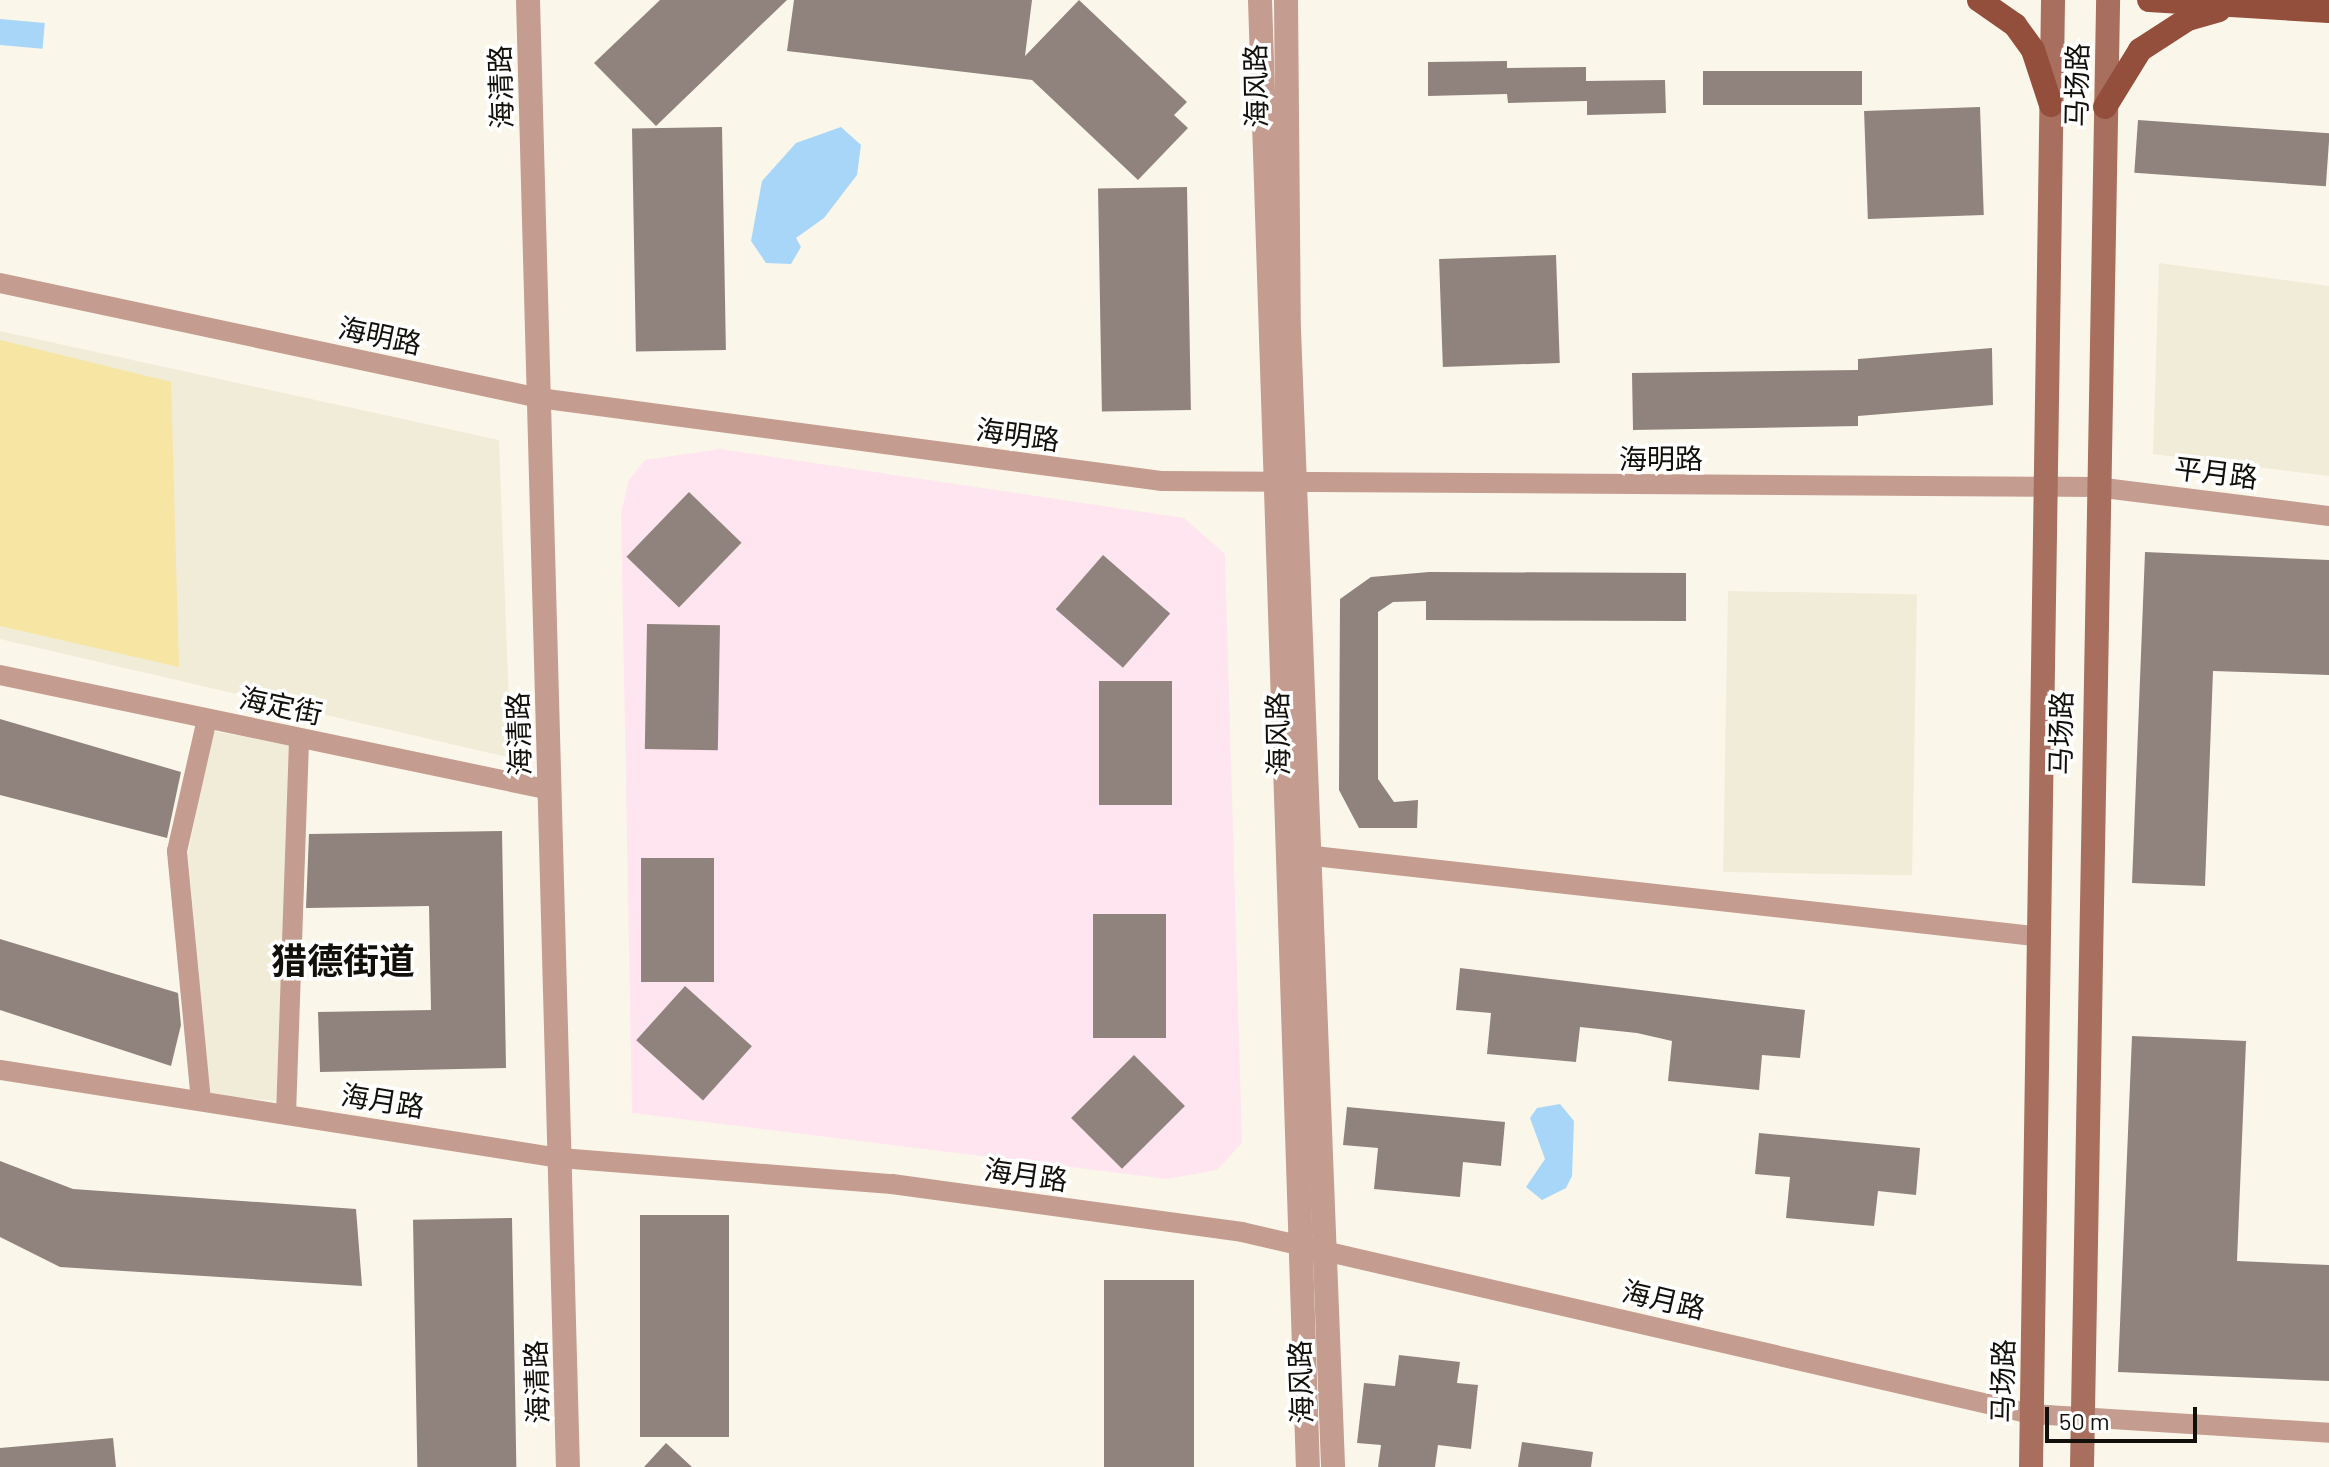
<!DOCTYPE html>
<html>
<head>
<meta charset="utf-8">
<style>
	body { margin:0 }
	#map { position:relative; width:2329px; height:1467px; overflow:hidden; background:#faf7ea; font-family:Barlow,"Noto Sans SC",sans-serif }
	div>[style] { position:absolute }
	.commercial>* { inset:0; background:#fee5ef }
	.built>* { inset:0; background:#f0ecd8; transform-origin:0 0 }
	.green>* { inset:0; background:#f7e5a3 }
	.water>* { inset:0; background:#a8d6f9; transform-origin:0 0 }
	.building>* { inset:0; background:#90837e; transform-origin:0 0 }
	.minor>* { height:20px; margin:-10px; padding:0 10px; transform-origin:10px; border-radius:10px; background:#c49c90 }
	.tertiary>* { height:24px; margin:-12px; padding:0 12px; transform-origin:12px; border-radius:12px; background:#c49c90 }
	.secondary>* { height:24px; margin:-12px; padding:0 12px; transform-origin:12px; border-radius:12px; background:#a86f5e }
	.primary>* { height:24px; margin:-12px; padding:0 12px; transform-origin:12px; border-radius:12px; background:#934f3b }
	span { translate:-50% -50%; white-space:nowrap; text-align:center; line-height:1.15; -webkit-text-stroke:7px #fff; paint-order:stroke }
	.street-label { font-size:28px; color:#11100b }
	.district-label { font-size:36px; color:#11100b; font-weight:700 }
	.scale { position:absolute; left:2045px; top:1407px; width:152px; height:36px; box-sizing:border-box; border:4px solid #11100b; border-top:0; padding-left:10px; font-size:24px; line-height:28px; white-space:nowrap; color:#11100b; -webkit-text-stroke:6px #fff; paint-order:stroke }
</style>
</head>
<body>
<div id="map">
	<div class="commercial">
		<i style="clip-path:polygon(720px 449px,1184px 518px,1225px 554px,1242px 1143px,1217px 1170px,1167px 1179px,632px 1113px,621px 513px,629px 480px,645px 460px)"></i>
	</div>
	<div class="built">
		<i style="clip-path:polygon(2159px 263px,2329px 286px,2329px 476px,2153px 454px)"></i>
		<i style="clip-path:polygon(0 331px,499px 440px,511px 758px,0 639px)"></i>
		<i style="left:1728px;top:591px;width:189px;height:281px;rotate:1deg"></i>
		<i style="clip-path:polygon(212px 731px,291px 745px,276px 1101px,210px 1094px,188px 854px)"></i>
	</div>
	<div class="green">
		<i style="clip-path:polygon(0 340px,171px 382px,179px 667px,0 626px)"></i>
	</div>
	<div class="water">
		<i style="left:0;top:19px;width:45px;height:26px;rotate:5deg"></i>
		<i style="clip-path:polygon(841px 127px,861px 145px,857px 175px,824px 218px,796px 238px,801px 247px,791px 264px,766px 263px,751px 241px,762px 181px,796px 143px)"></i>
		<i style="clip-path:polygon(1560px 1104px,1574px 1121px,1572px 1176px,1566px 1188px,1542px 1200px,1526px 1187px,1545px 1159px,1530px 1118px,1537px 1108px)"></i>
	</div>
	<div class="building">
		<i style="clip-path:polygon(660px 0,787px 0,656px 126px,594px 63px)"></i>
		<i style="clip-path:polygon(794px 0,1032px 0,1025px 56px,1079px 0,1187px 102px,1174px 115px,1188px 128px,1138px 180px,1032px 80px,787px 51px)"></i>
		<i style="clip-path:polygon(1507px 61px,1507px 68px,1586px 67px,1586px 81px,1665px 80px,1666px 113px,1587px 115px,1587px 101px,1508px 103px,1507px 94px,1428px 96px,1428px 62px)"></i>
		<i style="left:1862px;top:71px;width:34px;height:159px;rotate:90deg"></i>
		<i style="left:1980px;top:107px;width:108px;height:116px;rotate:88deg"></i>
		<i style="left:2138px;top:120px;width:192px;height:53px;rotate:4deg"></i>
		<i style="left:722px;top:127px;width:223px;height:90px;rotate:89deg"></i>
		<i style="left:1187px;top:187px;width:223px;height:89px;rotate:89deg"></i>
		<i style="left:1556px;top:255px;width:108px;height:117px;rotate:88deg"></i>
		<i style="clip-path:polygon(1992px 348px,1993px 405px,1858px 416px,1858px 426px,1633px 430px,1632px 373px,1858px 370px,1858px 359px)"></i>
		<i style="left:689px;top:492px;width:73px;height:90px;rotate:44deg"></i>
		<i style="clip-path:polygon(2145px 552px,2329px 560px,2329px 675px,2213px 671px,2205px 886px,2132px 883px)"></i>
		<i style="left:1103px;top:555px;width:89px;height:72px;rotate:41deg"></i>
		<i style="clip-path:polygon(1429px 572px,1686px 573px,1686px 621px,1426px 620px,1426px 601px,1393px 602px,1378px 612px,1378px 779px,1394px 802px,1418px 800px,1417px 828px,1359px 828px,1339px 790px,1340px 599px,1371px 577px)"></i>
		<i style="left:647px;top:624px;width:73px;height:125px;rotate:1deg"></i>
		<i style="left:1099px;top:681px;width:73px;height:124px"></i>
		<i style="clip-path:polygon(0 719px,181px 772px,167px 838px,0 795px)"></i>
		<i style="clip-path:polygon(502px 831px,506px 1068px,320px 1072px,318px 1012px,431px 1010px,429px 906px,306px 908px,309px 834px)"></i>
		<i style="left:641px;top:858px;width:73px;height:124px"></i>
		<i style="left:1093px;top:914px;width:73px;height:124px"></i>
		<i style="clip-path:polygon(0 939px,178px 993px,181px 1025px,171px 1066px,0 1010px)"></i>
		<i style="clip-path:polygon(1460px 968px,1805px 1010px,1800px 1058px,1762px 1055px,1759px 1090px,1668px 1081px,1672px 1041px,1637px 1033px,1580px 1027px,1576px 1062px,1487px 1054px,1491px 1013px,1456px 1010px)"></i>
		<i style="left:685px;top:986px;width:90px;height:73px;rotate:42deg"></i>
		<i style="clip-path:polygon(2132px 1036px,2246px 1041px,2237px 1261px,2329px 1265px,2329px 1381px,2118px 1372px)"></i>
		<i style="left:1134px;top:1055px;width:72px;height:89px;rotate:45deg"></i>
		<i style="clip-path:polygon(1347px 1107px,1505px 1122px,1501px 1166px,1463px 1162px,1460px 1197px,1374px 1189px,1378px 1148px,1343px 1145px)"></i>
		<i style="clip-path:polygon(1759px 1133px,1920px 1148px,1916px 1195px,1878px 1191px,1874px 1226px,1786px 1218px,1790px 1177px,1755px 1174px)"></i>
		<i style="clip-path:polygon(0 1161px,73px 1189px,356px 1209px,362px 1286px,60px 1267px,0 1237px)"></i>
		<i style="left:640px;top:1215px;width:89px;height:222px"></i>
		<i style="left:512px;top:1218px;width:249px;height:99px;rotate:89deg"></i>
		<i style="left:1104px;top:1280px;width:90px;height:187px"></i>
		<i style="clip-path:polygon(1399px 1355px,1460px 1362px,1457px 1383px,1478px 1385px,1471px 1449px,1438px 1445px,1435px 1467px,1378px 1467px,1381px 1445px,1357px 1443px,1364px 1383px,1395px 1386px)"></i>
		<i style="clip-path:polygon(113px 1438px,116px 1467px,0 1467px,0 1448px)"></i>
		<i style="clip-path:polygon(1522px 1442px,1593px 1452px,1591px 1467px,1518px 1467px)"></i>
		<i style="clip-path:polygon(666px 1443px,692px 1467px,644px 1467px)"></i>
	</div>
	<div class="minor">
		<i style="left:0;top:283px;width:551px;rotate:12.04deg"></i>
		<i style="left:539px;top:398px;width:629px;rotate:7.59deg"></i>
		<i style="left:1162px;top:481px;width:934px;rotate:0.37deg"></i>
		<i style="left:2096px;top:487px;width:235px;rotate:7.1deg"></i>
		<i style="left:0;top:675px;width:562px;rotate:11.81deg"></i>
		<i style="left:1296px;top:854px;width:743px;rotate:6.34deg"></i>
		<i style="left:0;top:1070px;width:567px;rotate:8.93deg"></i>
		<i style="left:560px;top:1158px;width:333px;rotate:4.5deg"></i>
		<i style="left:892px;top:1184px;width:353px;rotate:7.8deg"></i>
		<i style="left:1242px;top:1232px;width:810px;rotate:12.99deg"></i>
		<i style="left:2031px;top:1414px;width:299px;rotate:3.6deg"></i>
		<i style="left:201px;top:1101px;width:251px;rotate:-95.5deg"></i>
		<i style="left:177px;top:851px;width:135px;rotate:-77.2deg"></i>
		<i style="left:286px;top:1114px;width:376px;rotate:-88deg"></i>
	</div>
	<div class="tertiary">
		<i style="left:528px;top:0;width:1468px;rotate:88.44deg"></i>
		<i style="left:1260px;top:0;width:1468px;rotate:88.13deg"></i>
		<i style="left:1286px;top:0;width:330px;rotate:89.5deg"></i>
		<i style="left:1289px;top:330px;width:1138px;rotate:87.78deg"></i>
	</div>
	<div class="secondary">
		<i style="left:2031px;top:1467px;width:1467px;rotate:-89.14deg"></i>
		<i style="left:2082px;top:1467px;width:1467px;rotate:-88.98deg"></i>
	</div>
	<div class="primary">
		<i style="left:1979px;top:0;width:44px;rotate:34.8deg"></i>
		<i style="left:2015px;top:25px;width:31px;rotate:54deg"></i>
		<i style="left:2033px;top:50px;width:58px;rotate:71.9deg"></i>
		<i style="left:2149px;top:0;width:180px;rotate:3.5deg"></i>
		<i style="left:2105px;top:107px;width:67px;rotate:-58.4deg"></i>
		<i style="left:2140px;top:50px;width:57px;rotate:-32.9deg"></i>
		<i style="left:2188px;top:19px;width:32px;rotate:-16deg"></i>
	</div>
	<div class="street-label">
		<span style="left:2076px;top:85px;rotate:-89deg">马场路</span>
		<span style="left:1255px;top:86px;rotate:-91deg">海风路</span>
		<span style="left:500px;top:87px;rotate:-92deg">海清路</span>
		<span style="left:380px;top:335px;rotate:12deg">海明路</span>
		<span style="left:1018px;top:434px;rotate:8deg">海明路</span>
		<span style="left:1661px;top:458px">海明路</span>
		<span style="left:2216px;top:472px;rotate:7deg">平月路</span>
		<span style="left:281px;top:705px;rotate:12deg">海定街</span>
		<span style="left:2060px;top:733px;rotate:-89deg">马场路</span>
		<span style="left:518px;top:734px;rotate:-92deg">海清路</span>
		<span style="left:1277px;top:734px;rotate:-91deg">海风路</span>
		<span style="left:383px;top:1100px;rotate:9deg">海月路</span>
		<span style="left:1026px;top:1174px;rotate:8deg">海月路</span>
		<span style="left:1664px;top:1299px;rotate:13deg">海月路</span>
		<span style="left:2002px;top:1381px;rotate:-89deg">马场路</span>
		<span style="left:536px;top:1382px;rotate:-92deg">海清路</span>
		<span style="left:1300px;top:1382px;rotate:-92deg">海风路</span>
	</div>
	<div class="district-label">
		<span style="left:343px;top:960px">猎德街道</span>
	</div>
	<div class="scale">50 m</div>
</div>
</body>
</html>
